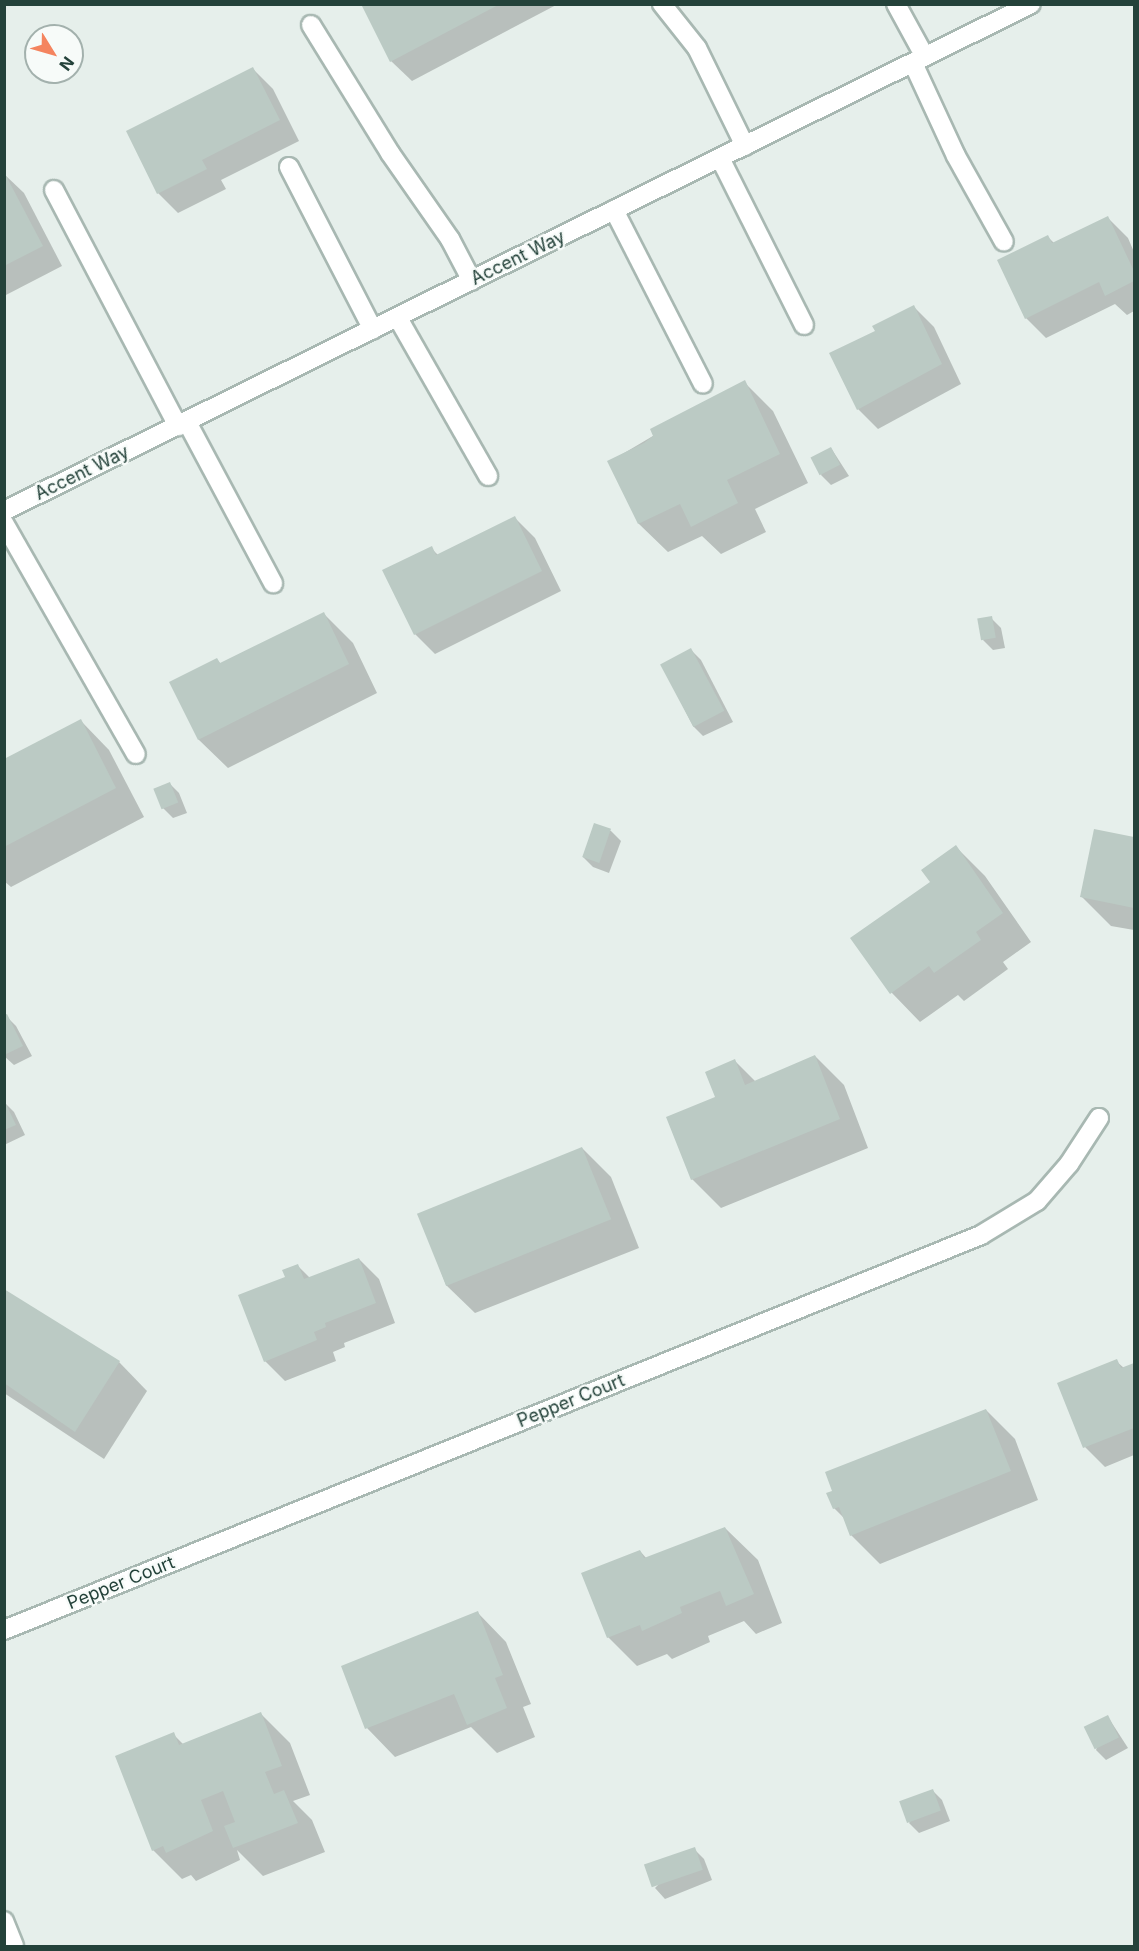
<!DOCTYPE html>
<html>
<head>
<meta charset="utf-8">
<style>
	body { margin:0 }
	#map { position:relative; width:1139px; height:1951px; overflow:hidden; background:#e6efeb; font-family:Inter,sans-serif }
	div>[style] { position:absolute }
	.shadow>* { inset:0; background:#0003 }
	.building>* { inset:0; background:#bbcac4; transform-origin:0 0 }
	.roads { filter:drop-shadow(2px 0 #a8b8b2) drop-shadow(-2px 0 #a8b8b2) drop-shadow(0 2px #a8b8b2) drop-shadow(0 -2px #a8b8b2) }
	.lane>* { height:18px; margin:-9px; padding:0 9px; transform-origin:9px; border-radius:9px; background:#fff }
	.street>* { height:18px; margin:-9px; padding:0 9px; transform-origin:9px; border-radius:9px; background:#fff }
	.secondary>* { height:18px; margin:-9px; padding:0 9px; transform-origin:9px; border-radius:9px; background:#fff }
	span { translate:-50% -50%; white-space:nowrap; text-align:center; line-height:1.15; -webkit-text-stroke:4.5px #f7fbf9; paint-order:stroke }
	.street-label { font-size:18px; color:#24423a }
	.frame { position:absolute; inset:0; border:6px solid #24423a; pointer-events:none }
	.north { position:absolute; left:24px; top:24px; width:60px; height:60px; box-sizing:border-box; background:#f7fbf9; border:2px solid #a3b1ad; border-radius:50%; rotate:127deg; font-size:16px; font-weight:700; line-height:24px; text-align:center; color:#24423a }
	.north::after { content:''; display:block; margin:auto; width:21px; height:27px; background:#f4845f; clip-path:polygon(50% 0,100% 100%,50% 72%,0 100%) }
</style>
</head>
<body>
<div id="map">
	<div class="shadow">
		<i style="clip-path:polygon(362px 4px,558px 4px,412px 81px,391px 61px)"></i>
		<i style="clip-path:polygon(253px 69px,273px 89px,299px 141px,221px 180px,226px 189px,178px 213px,158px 193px)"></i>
		<i style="clip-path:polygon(4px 174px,24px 193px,62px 266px,4px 296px)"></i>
		<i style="clip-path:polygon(1108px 218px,1128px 238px,1134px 252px,1134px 311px,1127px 315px,1115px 304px,1046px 338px,1026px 318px,1048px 237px,1055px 244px)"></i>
		<i style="clip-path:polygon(914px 307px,934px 327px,961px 384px,878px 429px,858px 409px)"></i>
		<i style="clip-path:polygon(744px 382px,773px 411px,808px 483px,755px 509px,766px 532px,721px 554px,702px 536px,668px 552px,639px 524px,609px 462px)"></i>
		<i style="clip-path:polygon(831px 448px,849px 476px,831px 485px,821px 475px)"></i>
		<i style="clip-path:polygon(515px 518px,535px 538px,561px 591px,435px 654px,415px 634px,431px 548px,439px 556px)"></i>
		<i style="clip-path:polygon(324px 614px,353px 643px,377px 693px,228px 768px,199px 740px,171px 682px,217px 660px,221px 664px)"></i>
		<i style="clip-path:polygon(991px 618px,1001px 628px,1005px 648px,993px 650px,983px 640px)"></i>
		<i style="clip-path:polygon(691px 650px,701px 660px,733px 722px,703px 736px,693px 726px,662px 665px)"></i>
		<i style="clip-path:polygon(81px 721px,109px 750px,144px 817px,11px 887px,4px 881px,4px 764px)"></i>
		<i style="clip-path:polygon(169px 783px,179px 793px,187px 813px,173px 818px,163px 808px)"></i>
		<i style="clip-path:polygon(594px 825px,611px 831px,621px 841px,609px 873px,593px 867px,583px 857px)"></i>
		<i style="clip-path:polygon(1095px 831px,1134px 839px,1134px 930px,1111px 926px,1082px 897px)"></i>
		<i style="clip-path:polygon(956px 847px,985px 876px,1031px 942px,1003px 962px,1008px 969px,964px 1001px,958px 995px,920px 1022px,892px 993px,852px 939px,932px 882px)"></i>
		<i style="clip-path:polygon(6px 1016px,16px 1026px,32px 1056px,14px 1065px,4px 1056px)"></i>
		<i style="clip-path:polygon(815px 1056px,844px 1085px,868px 1148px,721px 1208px,692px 1179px,717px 1098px,735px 1061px,756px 1082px)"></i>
		<i style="clip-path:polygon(4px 1102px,14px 1112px,25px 1135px,4px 1145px)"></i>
		<i style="clip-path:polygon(582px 1148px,611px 1177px,639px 1248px,475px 1313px,446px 1285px,419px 1214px)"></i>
		<i style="clip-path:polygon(359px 1259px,379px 1279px,395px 1323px,344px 1343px,345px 1347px,333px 1352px,336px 1361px,285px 1381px,265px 1361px,287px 1278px,298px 1266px,310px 1278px)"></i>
		<i style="clip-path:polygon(4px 1291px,119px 1362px,147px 1391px,104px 1459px,4px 1393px)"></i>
		<i style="clip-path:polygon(1116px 1361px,1124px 1368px,1134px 1364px,1134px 1455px,1105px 1467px,1085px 1447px)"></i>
		<i style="clip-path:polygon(986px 1410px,1015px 1439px,1038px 1500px,880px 1564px,851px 1535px,845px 1519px,834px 1508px)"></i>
		<i style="clip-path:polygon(725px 1528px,758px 1560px,782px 1623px,756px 1634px,744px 1621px,708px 1636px,710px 1642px,672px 1659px,667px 1654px,637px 1666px,608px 1637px,640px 1551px,647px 1559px)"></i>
		<i style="clip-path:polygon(478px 1613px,506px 1642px,531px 1704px,523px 1707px,535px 1737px,497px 1753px,471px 1727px,395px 1757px,367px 1728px)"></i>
		<i style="clip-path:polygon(261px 1714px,290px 1743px,310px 1795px,293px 1801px,312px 1820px,325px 1852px,263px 1876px,237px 1850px,240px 1860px,196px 1881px,191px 1875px,182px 1879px,153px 1850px,173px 1734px,184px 1745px)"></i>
		<i style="clip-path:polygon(1108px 1717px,1128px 1748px,1106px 1760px,1096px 1750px)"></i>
		<i style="clip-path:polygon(932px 1790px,942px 1800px,950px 1821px,919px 1833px,909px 1823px)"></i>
		<i style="clip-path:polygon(694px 1849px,704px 1859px,712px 1880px,665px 1899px,655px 1888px)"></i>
	</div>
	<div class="building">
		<i style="clip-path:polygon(361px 4px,500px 4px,390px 62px)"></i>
		<i style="clip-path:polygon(253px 67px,280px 120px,202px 160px,207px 169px,157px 194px,126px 131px)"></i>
		<i style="clip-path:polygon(4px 172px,43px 246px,4px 266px)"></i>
		<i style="clip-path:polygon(1108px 216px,1134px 271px,1134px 281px,1105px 296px,1099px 282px,1025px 319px,997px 260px,1048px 235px,1052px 243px)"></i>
		<i style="clip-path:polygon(914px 305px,942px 364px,857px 410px,829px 353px,875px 331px,872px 326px)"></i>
		<i style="clip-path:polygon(745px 380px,780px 454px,727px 480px,738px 503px,691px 527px,680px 504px,638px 524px,607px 461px,644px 443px,653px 436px,650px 429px)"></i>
		<i style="left:831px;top:447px;width:20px;height:23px;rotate:63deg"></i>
		<i style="clip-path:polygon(515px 516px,542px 571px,414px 635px,382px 570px,432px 546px,436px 555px)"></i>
		<i style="clip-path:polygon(324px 612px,349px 664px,198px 740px,169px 682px,217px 658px,220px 663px)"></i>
		<i style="left:992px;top:616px;width:22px;height:15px;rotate:80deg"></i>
		<i style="left:691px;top:648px;width:71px;height:35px;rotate:62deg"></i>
		<i style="clip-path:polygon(81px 719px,116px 788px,4px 847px,4px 759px)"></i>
		<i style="left:170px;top:782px;width:22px;height:18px;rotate:68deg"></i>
		<i style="left:594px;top:823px;width:18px;height:36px;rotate:19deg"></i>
		<i style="clip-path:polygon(1094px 829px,1134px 837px,1134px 908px,1080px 897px)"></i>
		<i style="clip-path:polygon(956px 845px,1003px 913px,976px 932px,981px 940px,934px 973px,929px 966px,890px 994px,850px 938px,930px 882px,921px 870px)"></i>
		<i style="clip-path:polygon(7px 1014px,23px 1046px,4px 1055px,4px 1015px)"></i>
		<i style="clip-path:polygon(815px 1055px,840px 1119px,691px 1180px,666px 1117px,715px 1097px,705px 1072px,735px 1059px,745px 1085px)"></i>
		<i style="clip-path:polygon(4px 1100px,16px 1125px,4px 1130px)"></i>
		<i style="left:582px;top:1147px;width:78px;height:178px;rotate:68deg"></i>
		<i style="clip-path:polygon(359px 1258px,376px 1303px,325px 1323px,326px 1327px,314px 1332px,317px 1340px,264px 1362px,238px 1295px,285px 1277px,282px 1270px,298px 1264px,304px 1279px)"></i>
		<i style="clip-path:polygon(4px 1289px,120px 1361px,75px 1432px,4px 1383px)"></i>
		<i style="clip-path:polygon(1117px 1359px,1121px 1368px,1134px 1363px,1134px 1428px,1083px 1448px,1057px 1383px)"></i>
		<i style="clip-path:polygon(986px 1409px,1011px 1471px,850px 1536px,839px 1507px,833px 1509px,826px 1493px,832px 1491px,825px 1472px)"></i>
		<i style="clip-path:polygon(725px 1527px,754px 1594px,726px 1606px,720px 1591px,680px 1607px,682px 1613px,642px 1631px,640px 1625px,607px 1638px,581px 1573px,640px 1550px,644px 1558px)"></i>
		<i style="clip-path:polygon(478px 1611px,503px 1675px,495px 1678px,507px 1708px,467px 1725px,454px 1694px,365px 1729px,341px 1666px)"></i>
		<i style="clip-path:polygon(261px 1712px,282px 1766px,265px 1772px,274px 1794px,284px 1790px,298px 1823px,233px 1848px,224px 1826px,235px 1822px,223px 1791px,201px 1800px,213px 1831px,166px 1853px,163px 1846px,152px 1851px,115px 1756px,174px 1732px,179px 1745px)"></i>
		<i style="left:1108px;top:1715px;width:25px;height:27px;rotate:64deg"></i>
		<i style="left:933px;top:1789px;width:23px;height:36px;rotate:70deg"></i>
		<i style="left:695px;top:1847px;width:24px;height:54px;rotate:71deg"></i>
	</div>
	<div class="roads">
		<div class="lane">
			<i style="left:662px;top:4px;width:56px;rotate:51.5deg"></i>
			<i style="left:697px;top:48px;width:109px;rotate:63.9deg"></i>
			<i style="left:896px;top:4px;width:60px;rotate:61.3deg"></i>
			<i style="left:311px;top:25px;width:150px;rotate:58.3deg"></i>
			<i style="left:390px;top:153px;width:105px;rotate:55.1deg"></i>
			<i style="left:450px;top:239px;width:47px;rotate:62.4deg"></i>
			<i style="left:913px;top:63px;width:102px;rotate:65.2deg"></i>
			<i style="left:956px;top:156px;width:98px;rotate:60.8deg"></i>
			<i style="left:720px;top:158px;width:187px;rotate:63.3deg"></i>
			<i style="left:289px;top:167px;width:183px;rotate:62.7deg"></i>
			<i style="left:54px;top:190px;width:267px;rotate:62.3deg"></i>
			<i style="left:614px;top:210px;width:195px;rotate:62.9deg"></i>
			<i style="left:398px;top:318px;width:182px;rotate:60.3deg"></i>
			<i style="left:187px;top:422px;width:183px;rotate:61.9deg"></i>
			<i style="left:4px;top:523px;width:266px;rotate:60.3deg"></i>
		</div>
		<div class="street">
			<i style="left:4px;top:511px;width:1145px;rotate:-26.27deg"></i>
			<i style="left:4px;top:1630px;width:1054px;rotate:-22.01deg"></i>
			<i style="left:981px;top:1235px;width:66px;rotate:-31.3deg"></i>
			<i style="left:1037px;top:1201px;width:49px;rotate:-49.1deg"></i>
			<i style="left:1069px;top:1164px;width:55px;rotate:-56.9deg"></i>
		</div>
		<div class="secondary">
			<i style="left:4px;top:1921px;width:27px;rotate:68deg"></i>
		</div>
	</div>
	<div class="street-label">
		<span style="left:518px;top:258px;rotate:-26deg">Accent Way</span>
		<span style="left:82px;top:473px;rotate:-26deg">Accent Way</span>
		<span style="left:571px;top:1401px;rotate:-22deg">Pepper Court</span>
		<span style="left:121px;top:1583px;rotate:-22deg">Pepper Court</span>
	</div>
	<div class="frame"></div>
	<div class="north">N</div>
</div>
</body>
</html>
